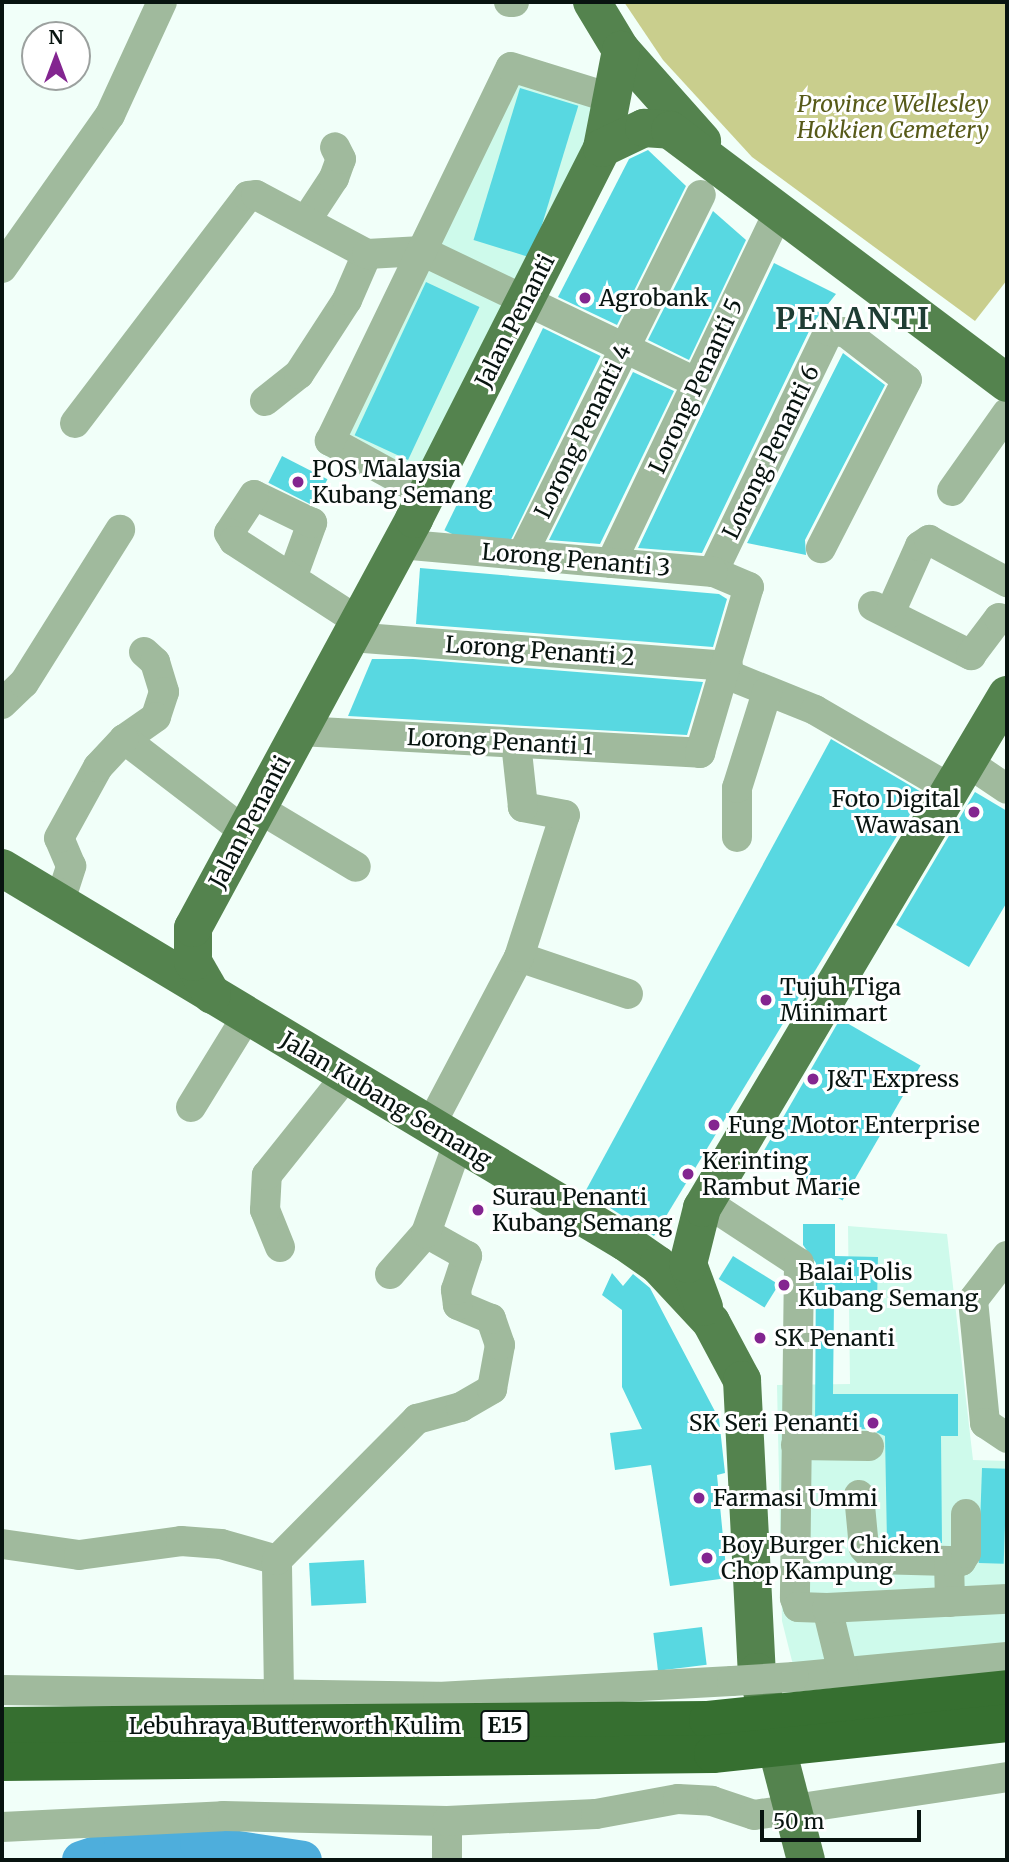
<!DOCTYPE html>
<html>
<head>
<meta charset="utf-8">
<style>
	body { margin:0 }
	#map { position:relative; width:1009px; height:1862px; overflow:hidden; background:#f1fff9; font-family:Merriweather,serif }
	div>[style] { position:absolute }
	.built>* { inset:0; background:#cefaeb }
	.green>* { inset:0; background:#c9ce8d }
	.river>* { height:38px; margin:-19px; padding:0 19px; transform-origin:19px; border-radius:19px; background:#4eaedc }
	.building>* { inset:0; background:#58d8e1; transform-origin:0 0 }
	.minor>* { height:30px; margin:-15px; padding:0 15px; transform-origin:15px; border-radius:15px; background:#a0ba9d }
	.major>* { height:38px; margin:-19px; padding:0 19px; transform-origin:19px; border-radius:19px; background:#54834e }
	.minor-bridge>* { height:30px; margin:-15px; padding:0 15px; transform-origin:15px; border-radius:15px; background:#a0ba9d }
	.highway-bridge>* { height:38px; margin:-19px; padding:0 19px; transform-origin:19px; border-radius:19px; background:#366f30 }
	.dots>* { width:19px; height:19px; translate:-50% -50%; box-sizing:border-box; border:4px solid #fff; border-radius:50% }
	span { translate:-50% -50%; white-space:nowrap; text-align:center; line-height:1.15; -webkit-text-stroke:6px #fff; paint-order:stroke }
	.shield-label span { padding:2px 5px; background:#fff; border:2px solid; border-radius:5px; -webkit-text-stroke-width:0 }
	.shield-label { font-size:21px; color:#081410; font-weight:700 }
	.park-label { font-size:23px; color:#575a19; font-style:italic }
	.poi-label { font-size:23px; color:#081410 }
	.left { translate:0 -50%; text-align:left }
	.right { translate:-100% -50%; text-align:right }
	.street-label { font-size:23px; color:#081410 }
	.district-label { font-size:30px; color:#1f3d34; font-weight:700; letter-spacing:2px }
	.frame { position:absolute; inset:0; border:4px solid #081410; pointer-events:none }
	.north { position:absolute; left:21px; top:21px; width:70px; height:70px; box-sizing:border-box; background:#fff; border:2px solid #9ca19f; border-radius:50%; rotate:0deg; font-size:19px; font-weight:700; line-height:28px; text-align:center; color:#081410 }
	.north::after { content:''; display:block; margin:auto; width:24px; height:32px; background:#832590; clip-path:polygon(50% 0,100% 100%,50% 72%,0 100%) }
	.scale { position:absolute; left:760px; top:1810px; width:161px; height:32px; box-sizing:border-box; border:4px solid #081410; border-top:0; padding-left:9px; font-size:21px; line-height:24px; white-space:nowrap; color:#081410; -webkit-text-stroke:5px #fff; paint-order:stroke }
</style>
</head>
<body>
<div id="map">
	<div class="built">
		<i style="clip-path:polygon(508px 52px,606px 84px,586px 144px,410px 490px,319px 444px)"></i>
		<i style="clip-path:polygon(848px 1226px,947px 1234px,973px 1460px,1007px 1461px,1007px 1663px,798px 1685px,782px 1621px,777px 1385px,850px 1384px)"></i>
	</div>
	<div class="green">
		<i style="clip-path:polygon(624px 2px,1007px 2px,1007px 280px,975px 321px,752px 157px,663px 60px)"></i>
	</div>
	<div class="river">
		<i style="left:81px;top:1860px;width:44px;rotate:-18.4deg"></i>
		<i style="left:123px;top:1846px;width:76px;rotate:-1.5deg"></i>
		<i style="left:199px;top:1844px;width:105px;rotate:8.7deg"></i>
	</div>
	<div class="building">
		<i style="left:520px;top:88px;width:61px;height:159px;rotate:17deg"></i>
		<i style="clip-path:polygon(648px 150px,686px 186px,617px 325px,558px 297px,629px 159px)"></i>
		<i style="clip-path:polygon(713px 211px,746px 240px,689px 360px,648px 340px)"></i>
		<i style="clip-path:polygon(774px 263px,836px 294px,813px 323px,702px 553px,638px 548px)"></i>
		<i style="left:426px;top:282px;width:59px;height:169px;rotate:25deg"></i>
		<i style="left:543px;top:328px;width:64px;height:225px;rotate:26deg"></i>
		<i style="clip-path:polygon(843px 353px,885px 385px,805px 540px,806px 555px,747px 543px)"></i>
		<i style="clip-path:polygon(633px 372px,674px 391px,600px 544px,549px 540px)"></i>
		<i style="left:282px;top:456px;width:51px;height:30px;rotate:27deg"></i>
		<i style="clip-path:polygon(420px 568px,719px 594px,727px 599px,713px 647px,416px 624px)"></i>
		<i style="clip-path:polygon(372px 659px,413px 659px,703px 682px,687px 735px,348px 716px)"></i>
		<i style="clip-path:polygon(831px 739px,923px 793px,654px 1236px,585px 1192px)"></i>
		<i style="clip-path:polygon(975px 792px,1007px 811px,1007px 902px,969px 967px,896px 925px)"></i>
		<i style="left:840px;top:1019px;width:93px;height:156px;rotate:30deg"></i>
		<i style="clip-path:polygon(803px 1224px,835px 1224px,835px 1256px,878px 1257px,877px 1303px,834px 1302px,833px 1394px,958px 1394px,958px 1436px,941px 1436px,942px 1543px,887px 1542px,885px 1436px,869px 1429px,815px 1428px,816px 1263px,803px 1245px)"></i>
		<i style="left:733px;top:1256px;width:54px;height:27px;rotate:32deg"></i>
		<i style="clip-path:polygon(612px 1273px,623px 1286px,633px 1274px,650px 1288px,719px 1419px,725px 1473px,717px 1475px,727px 1578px,670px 1586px,651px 1465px,615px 1470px,610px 1433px,642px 1429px,622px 1387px,622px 1310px,602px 1295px)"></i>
		<i style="left:982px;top:1468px;width:25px;height:95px;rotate:2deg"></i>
		<i style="left:364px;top:1560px;width:43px;height:55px;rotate:87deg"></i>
		<i style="left:702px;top:1627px;width:38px;height:49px;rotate:83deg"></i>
	</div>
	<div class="minor">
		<i style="left:509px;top:2px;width:5px"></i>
		<i style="left:307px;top:219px;width:49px;rotate:-56.6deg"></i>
		<i style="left:334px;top:178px;width:20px;rotate:-70deg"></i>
		<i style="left:341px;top:159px;width:13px;rotate:-117deg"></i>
		<i style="left:2px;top:268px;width:187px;rotate:-54.8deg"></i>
		<i style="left:110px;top:115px;width:124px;rotate:-65.3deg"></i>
		<i style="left:265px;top:401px;width:43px;rotate:-38.5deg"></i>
		<i style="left:299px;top:374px;width:88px;rotate:-57deg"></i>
		<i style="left:347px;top:300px;width:50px;rotate:-66.5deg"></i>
		<i style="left:75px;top:423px;width:285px;rotate:-52.7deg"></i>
		<i style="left:248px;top:196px;width:8px;rotate:-7deg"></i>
		<i style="left:256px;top:195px;width:126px;rotate:28deg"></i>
		<i style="left:367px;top:254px;width:55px;rotate:-3.1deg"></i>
		<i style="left:422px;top:251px;width:305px;rotate:25.6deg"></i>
		<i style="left:952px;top:491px;width:95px;rotate:-54.8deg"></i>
		<i style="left:427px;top:494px;width:111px;rotate:-151.3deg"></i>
		<i style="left:330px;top:441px;width:415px;rotate:-64.2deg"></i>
		<i style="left:511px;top:67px;width:108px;rotate:17.3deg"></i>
		<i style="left:522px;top:555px;width:402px;rotate:-63.6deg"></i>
		<i style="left:611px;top:563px;width:392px;rotate:-64.5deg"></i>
		<i style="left:713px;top:572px;width:267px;rotate:-64.3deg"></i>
		<i style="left:829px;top:331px;width:16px;rotate:4deg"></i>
		<i style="left:845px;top:332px;width:78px;rotate:37.7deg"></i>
		<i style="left:907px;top:380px;width:189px;rotate:117.1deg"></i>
		<i style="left:292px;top:578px;width:59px;rotate:-70deg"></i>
		<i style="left:312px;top:523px;width:64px;rotate:-154.2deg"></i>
		<i style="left:254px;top:495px;width:45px;rotate:123.3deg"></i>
		<i style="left:229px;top:533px;width:9px;rotate:58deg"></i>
		<i style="left:234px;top:541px;width:149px;rotate:32.9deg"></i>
		<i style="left:873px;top:606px;width:110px;rotate:26.6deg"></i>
		<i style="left:971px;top:655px;width:46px;rotate:-52.9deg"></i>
		<i style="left:999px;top:618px;width:8px;rotate:14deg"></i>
		<i style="left:890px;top:613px;width:73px;rotate:-65.9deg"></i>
		<i style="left:920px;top:546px;width:11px;rotate:-34deg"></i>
		<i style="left:929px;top:540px;width:89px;rotate:28.3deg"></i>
		<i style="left:351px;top:637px;width:378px;rotate:4.4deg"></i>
		<i style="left:144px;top:652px;width:15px;rotate:42deg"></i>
		<i style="left:155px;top:662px;width:31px;rotate:73deg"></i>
		<i style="left:164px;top:692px;width:26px;rotate:108deg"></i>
		<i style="left:156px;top:717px;width:39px;rotate:145deg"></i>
		<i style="left:124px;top:739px;width:153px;rotate:37.5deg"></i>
		<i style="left:726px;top:674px;width:96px;rotate:22deg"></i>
		<i style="left:815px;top:710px;width:157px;rotate:30.2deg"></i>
		<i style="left:2px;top:704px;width:30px;rotate:-44deg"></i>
		<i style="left:24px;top:683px;width:181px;rotate:-57.9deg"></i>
		<i style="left:300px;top:731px;width:401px;rotate:3.1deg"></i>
		<i style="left:700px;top:753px;width:173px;rotate:-73.6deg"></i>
		<i style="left:749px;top:587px;width:39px;rotate:-157deg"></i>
		<i style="left:713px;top:572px;width:314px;rotate:-174.9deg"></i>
		<i style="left:967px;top:762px;width:48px;rotate:34deg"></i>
		<i style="left:258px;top:808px;width:114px;rotate:31deg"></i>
		<i style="left:737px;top:837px;width:49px;rotate:-90deg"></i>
		<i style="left:737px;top:788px;width:101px;rotate:-72.6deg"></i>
		<i style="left:59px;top:904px;width:40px;rotate:-72deg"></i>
		<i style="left:71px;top:866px;width:30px;rotate:-113deg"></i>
		<i style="left:59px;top:838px;width:81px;rotate:-61.2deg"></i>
		<i style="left:98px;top:767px;width:38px;rotate:-47deg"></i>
		<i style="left:519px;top:957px;width:115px;rotate:18.7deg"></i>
		<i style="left:191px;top:1107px;width:107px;rotate:-58.4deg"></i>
		<i style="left:430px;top:1126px;width:191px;rotate:-62.2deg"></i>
		<i style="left:519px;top:957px;width:149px;rotate:-72.1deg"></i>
		<i style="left:565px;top:815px;width:43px;rotate:-169.2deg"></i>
		<i style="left:523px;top:807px;width:64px;rotate:-96.2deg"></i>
		<i style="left:706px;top:1202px;width:111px;rotate:33.3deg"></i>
		<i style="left:799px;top:1263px;width:335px;rotate:90.7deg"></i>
		<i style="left:795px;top:1598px;width:9px;rotate:72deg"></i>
		<i style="left:798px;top:1607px;width:29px;rotate:2deg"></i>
		<i style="left:280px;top:1247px;width:40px;rotate:-112deg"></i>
		<i style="left:265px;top:1210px;width:35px;rotate:-87deg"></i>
		<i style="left:267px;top:1175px;width:127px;rotate:-51.4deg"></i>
		<i style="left:1007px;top:1256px;width:56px;rotate:127.7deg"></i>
		<i style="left:973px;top:1300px;width:124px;rotate:84.4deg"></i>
		<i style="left:985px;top:1423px;width:27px;rotate:34deg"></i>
		<i style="left:390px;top:1274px;width:55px;rotate:-48.7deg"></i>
		<i style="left:796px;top:1445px;width:73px;rotate:0.8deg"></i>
		<i style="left:859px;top:1495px;width:53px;rotate:84.6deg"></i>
		<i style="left:864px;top:1548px;width:15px;rotate:48deg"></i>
		<i style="left:874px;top:1559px;width:75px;rotate:1.5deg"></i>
		<i style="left:949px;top:1561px;width:41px;rotate:88.6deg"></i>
		<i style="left:2px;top:1544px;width:78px;rotate:8.1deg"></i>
		<i style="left:79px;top:1555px;width:103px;rotate:-7.8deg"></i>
		<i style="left:181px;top:1541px;width:40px;rotate:4.3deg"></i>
		<i style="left:221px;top:1544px;width:58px;rotate:15.9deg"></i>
		<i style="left:949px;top:1561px;width:12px"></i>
		<i style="left:961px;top:1561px;width:9px;rotate:-58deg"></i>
		<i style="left:966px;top:1553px;width:39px;rotate:-90deg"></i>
		<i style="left:794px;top:1677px;width:214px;rotate:-5.4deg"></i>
		<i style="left:844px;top:1677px;width:71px;rotate:-103.8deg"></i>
		<i style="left:827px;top:1608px;width:180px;rotate:-2.9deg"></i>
		<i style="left:2px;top:1690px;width:436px;rotate:0.9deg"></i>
		<i style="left:438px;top:1697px;width:294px;rotate:-3.1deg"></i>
		<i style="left:279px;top:1693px;width:133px;rotate:-90.9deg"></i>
		<i style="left:277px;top:1560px;width:199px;rotate:-45.2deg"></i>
		<i style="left:417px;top:1419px;width:46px;rotate:-15.3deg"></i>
		<i style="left:461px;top:1407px;width:36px;rotate:-30deg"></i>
		<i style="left:492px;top:1389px;width:45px;rotate:-79.7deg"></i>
		<i style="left:500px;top:1345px;width:28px;rotate:-109deg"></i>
		<i style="left:491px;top:1319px;width:36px;rotate:-157deg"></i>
		<i style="left:458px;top:1305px;width:15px;rotate:-98deg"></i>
		<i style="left:456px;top:1290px;width:36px;rotate:-72deg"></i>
		<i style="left:467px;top:1256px;width:47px;rotate:-150.7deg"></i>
		<i style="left:426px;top:1233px;width:96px;rotate:-70.4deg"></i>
		<i style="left:447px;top:1821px;width:39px;rotate:90deg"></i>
		<i style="left:2px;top:1827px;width:221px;rotate:-2.8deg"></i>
		<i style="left:223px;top:1816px;width:224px;rotate:1.3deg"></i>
		<i style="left:447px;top:1821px;width:149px;rotate:-2.7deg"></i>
		<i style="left:596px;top:1814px;width:83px;rotate:-10.4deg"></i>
		<i style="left:678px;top:1799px;width:34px;rotate:3deg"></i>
		<i style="left:712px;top:1801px;width:44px;rotate:18.4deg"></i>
		<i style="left:754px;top:1815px;width:256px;rotate:-8.5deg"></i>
	</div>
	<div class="major">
		<i style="left:592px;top:2px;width:56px;rotate:58.9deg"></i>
		<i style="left:621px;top:50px;width:122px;rotate:48.3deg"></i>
		<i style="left:602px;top:148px;width:100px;rotate:-79deg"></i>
		<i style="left:2px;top:868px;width:727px;rotate:30.98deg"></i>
		<i style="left:625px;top:1242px;width:40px;rotate:34.9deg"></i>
		<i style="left:658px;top:1265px;width:78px;rotate:47.1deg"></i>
		<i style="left:711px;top:1322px;width:66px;rotate:61.9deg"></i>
		<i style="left:742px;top:1380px;width:292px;rotate:87.1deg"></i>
		<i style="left:757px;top:1672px;width:194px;rotate:75.4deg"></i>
		<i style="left:212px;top:995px;width:38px;rotate:-120deg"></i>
		<i style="left:193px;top:962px;width:34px;rotate:-90deg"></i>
		<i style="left:193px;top:928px;width:465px;rotate:-61.6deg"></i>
		<i style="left:414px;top:519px;width:416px;rotate:-63.1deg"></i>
		<i style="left:602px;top:148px;width:47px;rotate:-25.5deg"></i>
		<i style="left:644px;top:128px;width:26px;rotate:4deg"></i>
		<i style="left:670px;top:130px;width:421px;rotate:36.9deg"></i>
		<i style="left:704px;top:1307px;width:46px;rotate:-110.4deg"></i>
		<i style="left:688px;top:1264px;width:58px;rotate:-76deg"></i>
		<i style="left:702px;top:1208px;width:597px;rotate:-59.27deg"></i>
	</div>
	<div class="minor-bridge">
		<i style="left:732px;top:1681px;width:62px;rotate:-3.7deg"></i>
	</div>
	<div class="highway-bridge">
		<i style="left:2px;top:1726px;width:706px;rotate:-0.49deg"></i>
		<i style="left:708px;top:1720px;width:301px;rotate:-5.9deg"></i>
		<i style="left:2px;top:1762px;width:711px;rotate:-0.64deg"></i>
		<i style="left:713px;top:1754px;width:296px;rotate:-6deg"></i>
	</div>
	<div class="dots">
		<i style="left:585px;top:298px;background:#832590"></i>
		<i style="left:298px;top:482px;background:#832590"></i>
		<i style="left:974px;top:812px;background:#832590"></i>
		<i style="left:766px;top:1000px;background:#832590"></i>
		<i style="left:813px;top:1079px;background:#832590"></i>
		<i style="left:714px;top:1125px;background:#832590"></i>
		<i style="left:688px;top:1174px;background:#832590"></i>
		<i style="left:478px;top:1210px;background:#832590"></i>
		<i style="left:784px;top:1285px;background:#832590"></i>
		<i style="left:760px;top:1338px;background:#832590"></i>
		<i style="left:873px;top:1423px;background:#832590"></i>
		<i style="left:699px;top:1498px;background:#832590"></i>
		<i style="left:707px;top:1558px;background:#832590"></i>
	</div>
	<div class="shield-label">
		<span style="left:505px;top:1726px">E15</span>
	</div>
	<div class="park-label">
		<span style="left:893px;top:117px">Province Wellesley<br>Hokkien Cemetery</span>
	</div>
	<div class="poi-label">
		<span class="left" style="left:599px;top:298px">Agrobank</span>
		<span class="left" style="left:312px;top:482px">POS Malaysia<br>Kubang Semang</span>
		<span class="right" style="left:960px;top:812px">Foto Digital<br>Wawasan</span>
		<span class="left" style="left:780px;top:1000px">Tujuh Tiga<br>Minimart</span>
		<span class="left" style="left:827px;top:1079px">J&amp;T Express</span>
		<span class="left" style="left:728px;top:1125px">Fung Motor Enterprise</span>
		<span class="left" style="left:702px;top:1174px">Kerinting<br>Rambut Marie</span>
		<span class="left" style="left:492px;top:1210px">Surau Penanti<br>Kubang Semang</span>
		<span class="left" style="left:798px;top:1285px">Balai Polis<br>Kubang Semang</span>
		<span class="left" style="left:774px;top:1338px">SK Penanti</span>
		<span class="right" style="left:859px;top:1423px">SK Seri Penanti</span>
		<span class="left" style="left:713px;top:1498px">Farmasi Ummi</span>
		<span class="left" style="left:721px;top:1558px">Boy Burger Chicken<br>Chop Kampung</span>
	</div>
	<div class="street-label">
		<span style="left:515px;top:321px;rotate:-63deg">Jalan Penanti</span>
		<span style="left:696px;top:386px;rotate:-65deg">Lorong Penanti 5</span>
		<span style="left:583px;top:431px;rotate:-64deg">Lorong Penanti 4</span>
		<span style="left:771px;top:452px;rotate:-64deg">Lorong Penanti 6</span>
		<span style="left:576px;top:560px;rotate:5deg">Lorong Penanti 3</span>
		<span style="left:540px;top:651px;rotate:4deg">Lorong Penanti 2</span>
		<span style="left:500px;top:742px;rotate:3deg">Lorong Penanti 1</span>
		<span style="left:250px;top:822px;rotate:-62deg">Jalan Penanti</span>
		<span style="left:386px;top:1100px;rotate:31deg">Jalan Kubang Semang</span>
		<span style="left:295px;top:1726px">Lebuhraya Butterworth Kulim</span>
	</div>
	<div class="district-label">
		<span style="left:853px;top:318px">PENANTI</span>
	</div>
	<div class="frame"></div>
	<div class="north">N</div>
	<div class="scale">50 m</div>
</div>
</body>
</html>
